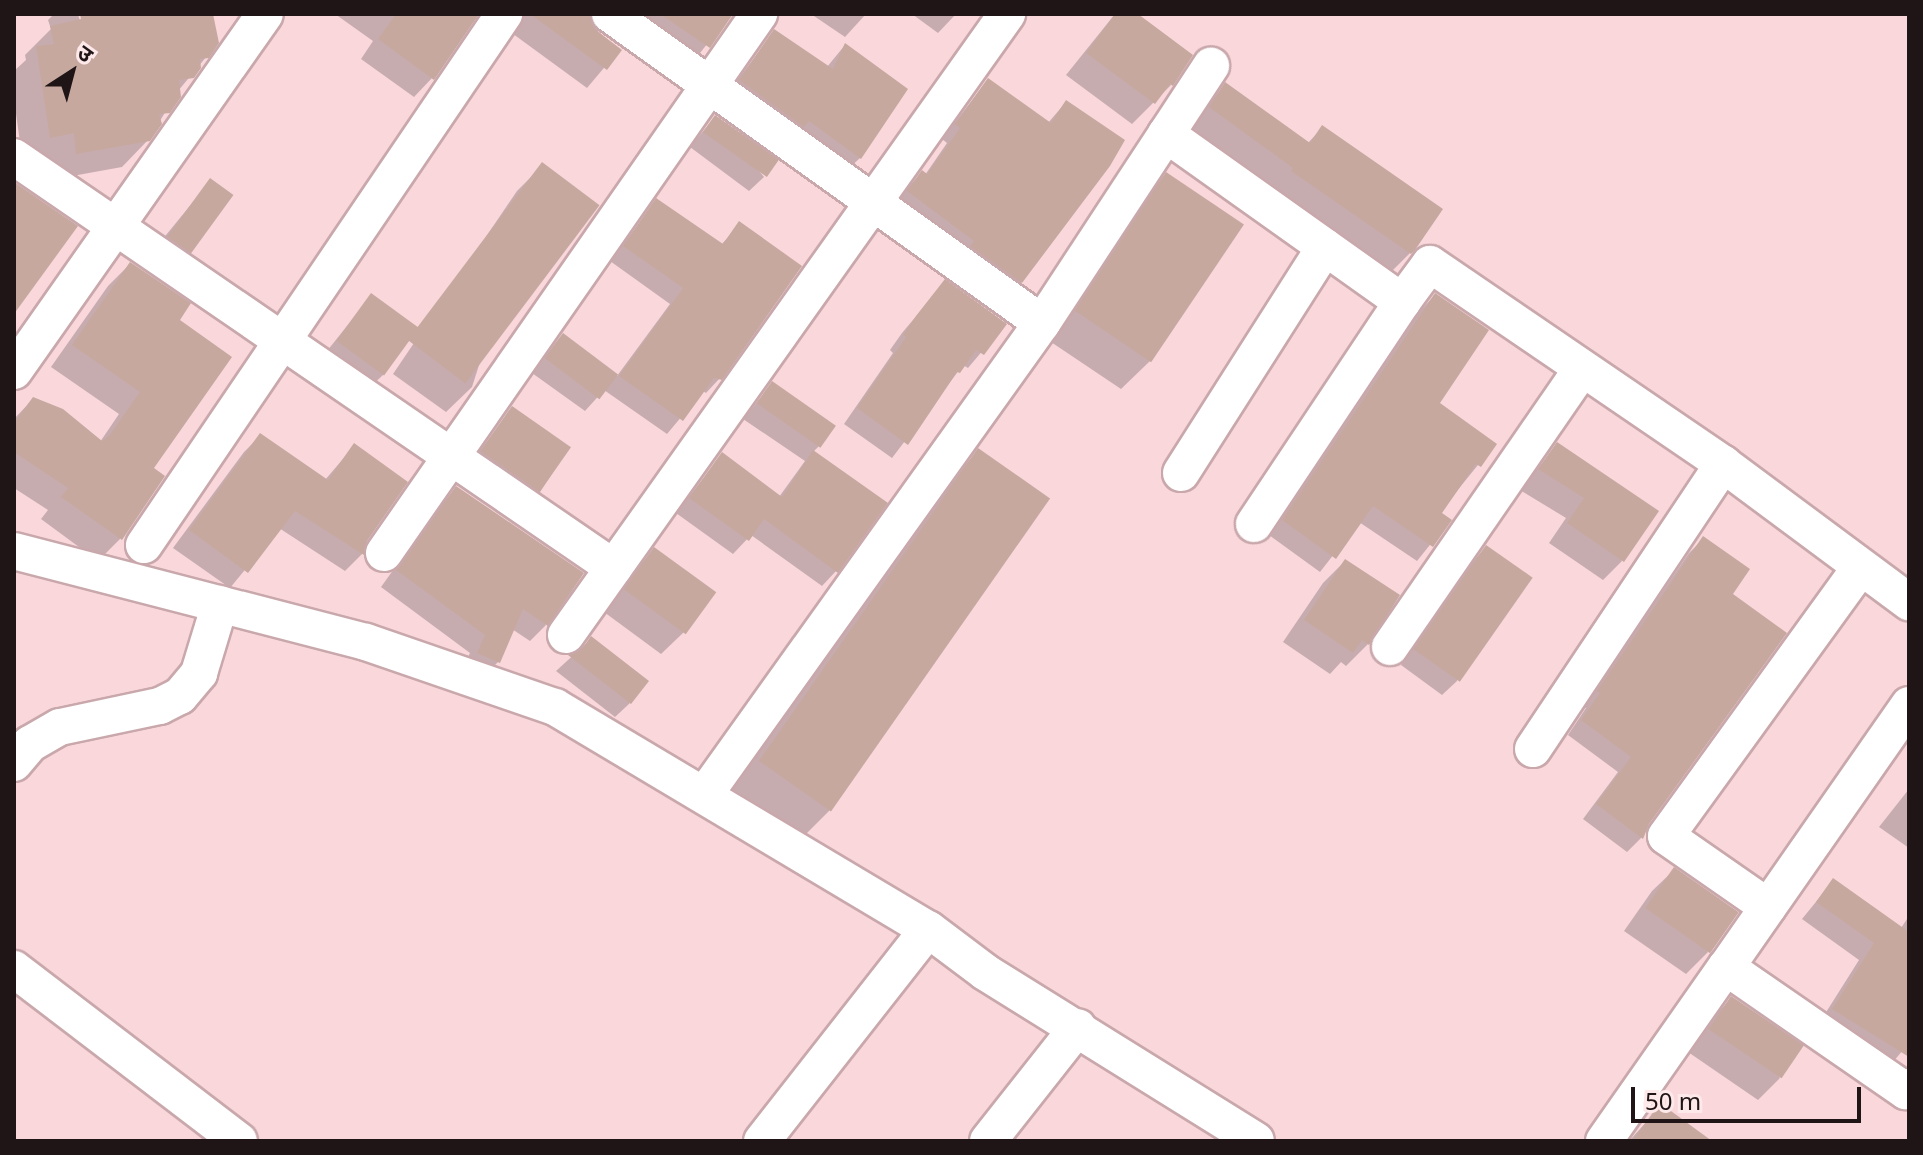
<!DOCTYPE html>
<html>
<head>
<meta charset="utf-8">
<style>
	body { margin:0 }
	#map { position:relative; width:1923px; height:1155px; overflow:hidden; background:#f9d7db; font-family:"Noto Sans","Noto Sans Devanagari",sans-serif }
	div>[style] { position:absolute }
	.shadow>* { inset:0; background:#0003 }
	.building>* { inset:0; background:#c6a89f; transform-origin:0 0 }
	.roads { filter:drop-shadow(2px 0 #c9a8ac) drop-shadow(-2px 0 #c9a8ac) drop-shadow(0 2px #c9a8ac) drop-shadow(0 -2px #c9a8ac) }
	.minor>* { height:36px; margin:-18px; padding:0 18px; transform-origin:18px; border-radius:18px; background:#fff }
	span { translate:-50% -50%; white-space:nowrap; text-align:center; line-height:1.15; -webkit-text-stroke:7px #fde8ea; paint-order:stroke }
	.frame { position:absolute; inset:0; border:16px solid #201516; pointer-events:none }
	.north { position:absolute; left:32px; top:32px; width:80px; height:80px; -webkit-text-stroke:6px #fde8ea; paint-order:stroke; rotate:36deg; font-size:22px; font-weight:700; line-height:32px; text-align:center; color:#201516 }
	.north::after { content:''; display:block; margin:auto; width:28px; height:36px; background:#201516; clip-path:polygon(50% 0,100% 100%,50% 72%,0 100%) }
	.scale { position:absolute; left:1631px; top:1087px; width:230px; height:36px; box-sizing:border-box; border:4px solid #201516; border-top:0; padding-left:10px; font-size:24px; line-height:28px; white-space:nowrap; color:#201516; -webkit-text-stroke:6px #fde8ea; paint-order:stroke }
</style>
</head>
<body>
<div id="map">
	<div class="shadow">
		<i style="clip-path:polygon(54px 14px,78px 14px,82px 29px,82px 14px,211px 14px,207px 56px,178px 91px,149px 139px,122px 167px,50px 180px,23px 164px,14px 99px,14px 71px,26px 60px,25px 55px,51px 29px,48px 20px)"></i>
		<i style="clip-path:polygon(335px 14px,479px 14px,432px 78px,414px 97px,361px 59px,373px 41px)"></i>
		<i style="clip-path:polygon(494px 14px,579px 14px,619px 50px,587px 88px,505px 28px)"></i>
		<i style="clip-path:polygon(649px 14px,731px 14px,692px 63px,639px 28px)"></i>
		<i style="clip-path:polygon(811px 14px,866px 14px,845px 37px)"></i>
		<i style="clip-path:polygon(912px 14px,956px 14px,938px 33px)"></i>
		<i style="clip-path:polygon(1115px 14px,1135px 14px,1171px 85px,1132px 124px,1066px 75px)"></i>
		<i style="clip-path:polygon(774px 32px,827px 67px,845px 45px,860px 158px,845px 172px,726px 95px)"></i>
		<i style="clip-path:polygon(988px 80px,1048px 123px,1066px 102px,1021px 282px,1006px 296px,894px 207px,908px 187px,922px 173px,925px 175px,947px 143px,942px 139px)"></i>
		<i style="clip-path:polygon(1226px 85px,1307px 144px,1322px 128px,1410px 253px,1390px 273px,1190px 128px,1206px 105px)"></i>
		<i style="clip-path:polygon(715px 117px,764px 177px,749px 191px,690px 147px)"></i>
		<i style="clip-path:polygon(543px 165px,472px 387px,446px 412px,393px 374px,517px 191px)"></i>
		<i style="clip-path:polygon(1166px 175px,1150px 361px,1121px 389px,1048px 340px,1138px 203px)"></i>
		<i style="clip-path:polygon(211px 180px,188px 251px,174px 265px,153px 251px)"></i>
		<i style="clip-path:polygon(657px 201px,721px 245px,740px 224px,720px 378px,706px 393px,703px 391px,667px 434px,604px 390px,585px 411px,532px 373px,563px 336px,617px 376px,670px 304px,610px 261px)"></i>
		<i style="clip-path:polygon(130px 264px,151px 468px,162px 477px,120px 539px,98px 561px,41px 519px,48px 510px,14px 488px,14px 419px,33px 399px,100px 442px,119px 414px,51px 367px,108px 286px)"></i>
		<i style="clip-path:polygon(945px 282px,1005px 324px,968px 368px,963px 365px,892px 458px,844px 424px,893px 353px,890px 350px,902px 333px)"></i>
		<i style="clip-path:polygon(1435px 295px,1437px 403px,1495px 444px,1439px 513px,1449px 521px,1417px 561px,1359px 522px,1320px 572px,1269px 535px,1421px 310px)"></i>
		<i style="clip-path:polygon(371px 296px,383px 375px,368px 389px,323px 356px)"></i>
		<i style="clip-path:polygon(772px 384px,819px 446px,813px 452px,836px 571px,822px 586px,751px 535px,733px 554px,676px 513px,722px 455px,779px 497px,805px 461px,743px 419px)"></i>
		<i style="clip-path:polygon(512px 409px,569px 448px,540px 492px,526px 506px,468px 466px)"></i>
		<i style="clip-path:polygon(260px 436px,325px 480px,354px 446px,365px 540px,362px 554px,345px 571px,279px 528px,230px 588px,173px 548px,244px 452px)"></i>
		<i style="clip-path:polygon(1558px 444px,1622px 561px,1603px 580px,1549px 543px,1566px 518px,1520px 490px)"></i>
		<i style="clip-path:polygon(979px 451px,830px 810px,801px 839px,729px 789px,950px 479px)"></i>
		<i style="clip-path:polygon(457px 488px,546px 625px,530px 641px,512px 629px,498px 662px,482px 678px,462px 670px,470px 653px,381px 587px,440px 505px)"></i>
		<i style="clip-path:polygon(1703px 539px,1730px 595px,1647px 823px,1641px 838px,1627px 852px,1583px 819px,1618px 772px,1568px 735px,1586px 708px,1584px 706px,1689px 553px)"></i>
		<i style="clip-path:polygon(1487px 547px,1457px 681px,1442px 695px,1401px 665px,1472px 562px)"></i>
		<i style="clip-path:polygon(655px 550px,713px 592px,683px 633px,661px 654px,604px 612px,633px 571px)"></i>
		<i style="clip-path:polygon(1345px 561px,1368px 644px,1346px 666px,1341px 662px,1330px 674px,1283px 642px,1323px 583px)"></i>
		<i style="clip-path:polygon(591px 639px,630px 703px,615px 717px,556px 671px)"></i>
		<i style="clip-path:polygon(1909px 789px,1909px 848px,1879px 827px)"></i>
		<i style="clip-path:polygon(1674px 870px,1708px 952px,1686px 974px,1624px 931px,1652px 891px)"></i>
		<i style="clip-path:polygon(1833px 881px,1901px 928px,1909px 916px,1909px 1043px,1887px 1069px,1818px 1025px,1859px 960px,1802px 919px)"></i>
		<i style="clip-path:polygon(1731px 999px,1780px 1078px,1758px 1100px,1688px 1052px,1710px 1020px)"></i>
		<i style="clip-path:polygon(1661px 1106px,1708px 1141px,1629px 1141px)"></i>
	</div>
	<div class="building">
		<i style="clip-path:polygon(80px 14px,213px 14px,219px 43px,209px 58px,200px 59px,201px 68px,194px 78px,179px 80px,181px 97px,170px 113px,159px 114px,162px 124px,150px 141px,76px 154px,74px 133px,50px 138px,36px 46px,54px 44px,50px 26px,81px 19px)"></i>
		<i style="clip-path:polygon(396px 14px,479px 14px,434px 80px,378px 39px)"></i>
		<i style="clip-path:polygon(530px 14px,589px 14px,597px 31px,622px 50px,607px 70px)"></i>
		<i style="clip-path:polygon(660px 14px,733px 14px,710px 48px)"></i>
		<i style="clip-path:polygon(1115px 14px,1138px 14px,1193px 55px,1173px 86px,1170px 84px,1155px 104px,1086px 53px)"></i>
		<i style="clip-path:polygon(774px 29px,833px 69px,845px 43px,908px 89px,861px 159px,809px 121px,804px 127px,739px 80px)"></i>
		<i style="clip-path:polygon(988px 78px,1051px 123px,1066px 100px,1125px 140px,1110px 166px,1022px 283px,970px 246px,974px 241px,907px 191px,922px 170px,927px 174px,960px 128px,955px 124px)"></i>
		<i style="clip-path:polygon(1225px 82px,1310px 143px,1322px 125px,1443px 209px,1415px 250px,1411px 254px,1291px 171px,1293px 168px,1209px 107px)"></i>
		<i style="left:715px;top:115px;width:78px;height:21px;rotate:35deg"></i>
		<i style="left:542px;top:162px;width:72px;height:223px;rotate:37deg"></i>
		<i style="left:1166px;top:172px;width:94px;height:166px;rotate:34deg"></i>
		<i style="left:210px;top:178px;width:29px;height:73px;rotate:36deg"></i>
		<i style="clip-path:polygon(14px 182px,78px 226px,14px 314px)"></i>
		<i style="clip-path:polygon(656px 198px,723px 244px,739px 221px,802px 266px,722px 380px,714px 378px,683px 421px,619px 376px,683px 288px,623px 246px)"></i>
		<i style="clip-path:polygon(130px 262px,191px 303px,180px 320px,232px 357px,154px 468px,165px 476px,122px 540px,61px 497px,68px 488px,14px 452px,14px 423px,33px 397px,63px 409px,102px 441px,109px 436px,140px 392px,72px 345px)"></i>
		<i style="clip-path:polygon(945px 279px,1007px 324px,984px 355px,976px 350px,960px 373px,957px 372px,908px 445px,857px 408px,906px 337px,903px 335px,916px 316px)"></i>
		<i style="left:371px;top:293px;width:59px;height:59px;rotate:36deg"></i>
		<i style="clip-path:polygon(1435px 293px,1489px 330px,1440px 403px,1497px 444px,1481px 467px,1476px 464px,1442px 513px,1452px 520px,1433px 547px,1373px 506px,1336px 559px,1282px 520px)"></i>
		<i style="left:563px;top:333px;width:69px;height:31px;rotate:37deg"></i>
		<i style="left:772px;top:381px;width:78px;height:27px;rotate:35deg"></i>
		<i style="left:512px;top:406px;width:72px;height:55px;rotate:35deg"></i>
		<i style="clip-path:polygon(260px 433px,328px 480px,354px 443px,408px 482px,367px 541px,364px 555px,295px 511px,248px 573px,189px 530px)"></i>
		<i style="clip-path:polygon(1557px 442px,1659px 511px,1624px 562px,1567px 523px,1584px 498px,1538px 469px)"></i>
		<i style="left:978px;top:448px;width:88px;height:382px;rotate:35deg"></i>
		<i style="clip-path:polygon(813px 450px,888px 503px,838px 573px,764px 519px,749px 541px,689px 498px,722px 452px,782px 497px)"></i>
		<i style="clip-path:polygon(456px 486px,584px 573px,548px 626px,523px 609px,500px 663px,477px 653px,485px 635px,396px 570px)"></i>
		<i style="clip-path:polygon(1703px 536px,1750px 569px,1733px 594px,1787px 633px,1649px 824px,1643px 839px,1596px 804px,1631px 757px,1581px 720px,1600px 693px,1597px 691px)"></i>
		<i style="left:1486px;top:545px;width:57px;height:127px;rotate:35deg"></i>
		<i style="left:654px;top:547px;width:77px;height:52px;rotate:36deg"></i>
		<i style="clip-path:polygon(1345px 559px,1400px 595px,1369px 645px,1362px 640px,1353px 653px,1304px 620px)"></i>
		<i style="clip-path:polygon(591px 636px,649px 681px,631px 704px,568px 655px,583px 648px)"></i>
		<i style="left:1674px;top:867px;width:79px;height:50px;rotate:35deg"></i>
		<i style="clip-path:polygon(1833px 878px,1909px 932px,1909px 1057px,1832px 1009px,1874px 943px,1816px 902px)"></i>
		<i style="left:1731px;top:996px;width:88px;height:40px;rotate:34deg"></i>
		<i style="clip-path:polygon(1660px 1103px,1712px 1141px,1632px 1141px)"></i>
	</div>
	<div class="roads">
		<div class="minor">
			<i style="left:610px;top:14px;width:531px;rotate:35.58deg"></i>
			<i style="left:1166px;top:134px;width:290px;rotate:35.4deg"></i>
			<i style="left:1402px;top:302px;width:47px;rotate:-53.6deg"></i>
			<i style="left:1430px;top:264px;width:355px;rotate:34.3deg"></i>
			<i style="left:1723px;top:464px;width:232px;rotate:36.6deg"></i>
			<i style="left:14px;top:157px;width:727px;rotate:34.41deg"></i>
			<i style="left:14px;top:371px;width:436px;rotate:-54.9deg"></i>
			<i style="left:1181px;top:473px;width:268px;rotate:-57.5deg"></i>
			<i style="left:1254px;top:524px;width:267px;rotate:-56.3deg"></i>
			<i style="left:144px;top:545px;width:642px;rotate:-55.86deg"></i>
			<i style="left:14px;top:551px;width:364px;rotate:14.5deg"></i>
			<i style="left:366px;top:642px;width:200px;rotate:19deg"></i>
			<i style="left:555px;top:707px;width:434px;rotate:30.8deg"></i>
			<i style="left:928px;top:929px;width:71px;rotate:37deg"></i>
			<i style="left:985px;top:972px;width:319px;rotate:31.9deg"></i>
			<i style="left:384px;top:553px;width:657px;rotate:-55.17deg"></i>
			<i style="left:566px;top:635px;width:762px;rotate:-54.62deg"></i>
			<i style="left:1390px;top:647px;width:338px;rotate:-55.4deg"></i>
			<i style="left:1909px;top:705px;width:320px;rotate:124.9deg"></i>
			<i style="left:1726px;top:967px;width:219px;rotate:34.6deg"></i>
			<i style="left:1906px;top:1091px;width:5px;rotate:-53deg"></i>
			<i style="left:1533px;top:749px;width:343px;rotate:-56.3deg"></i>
			<i style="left:14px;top:763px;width:25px;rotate:-50deg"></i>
			<i style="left:30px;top:744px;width:34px;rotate:-30deg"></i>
			<i style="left:60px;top:727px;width:102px;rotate:-11.9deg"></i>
			<i style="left:160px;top:706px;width:22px;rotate:-27deg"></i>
			<i style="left:180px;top:696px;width:30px;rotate:-50deg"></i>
			<i style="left:199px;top:673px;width:72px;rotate:-73.1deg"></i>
			<i style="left:705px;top:794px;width:579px;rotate:-54.42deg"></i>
			<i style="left:1042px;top:323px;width:308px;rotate:-56.7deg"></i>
			<i style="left:1768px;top:907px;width:124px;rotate:-145.2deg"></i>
			<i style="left:1666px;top:836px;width:331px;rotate:-54.1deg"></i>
			<i style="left:14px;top:969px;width:283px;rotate:37.4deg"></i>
			<i style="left:762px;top:1141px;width:269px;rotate:-51.9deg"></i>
			<i style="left:988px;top:1141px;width:145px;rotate:-51.7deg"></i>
			<i style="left:1604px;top:1141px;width:213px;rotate:-55deg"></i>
		</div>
	</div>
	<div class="frame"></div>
	<div class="north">उ</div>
	<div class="scale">50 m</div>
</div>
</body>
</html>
